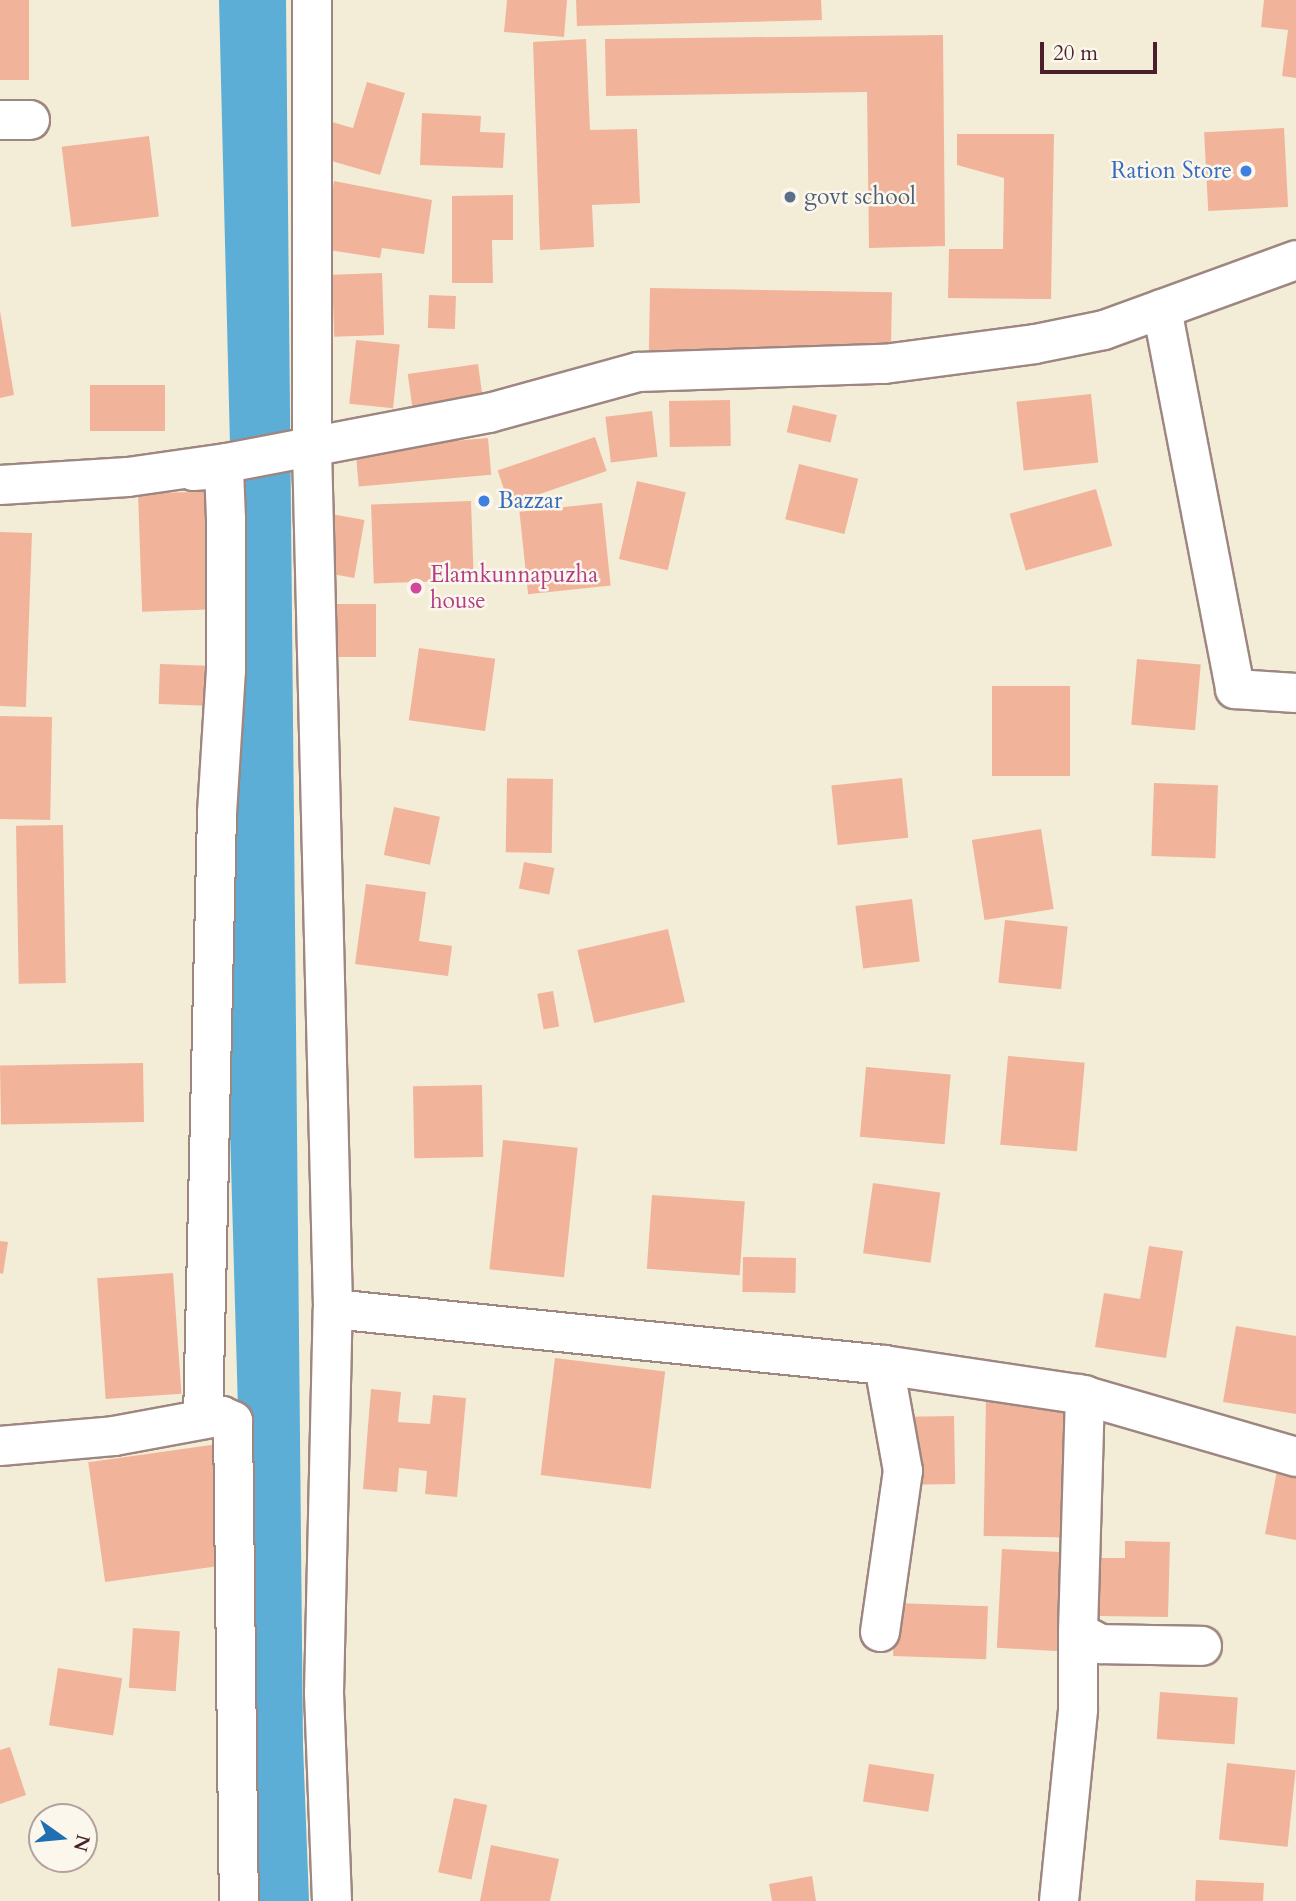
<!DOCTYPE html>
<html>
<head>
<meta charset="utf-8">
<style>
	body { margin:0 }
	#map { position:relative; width:1296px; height:1901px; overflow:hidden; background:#f3edd7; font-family:Cardo,serif }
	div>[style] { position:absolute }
	.water>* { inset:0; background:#5caed7 }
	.building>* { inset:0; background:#f1b49a; transform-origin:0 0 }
	.roads { filter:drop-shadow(2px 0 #9e8681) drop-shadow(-2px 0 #9e8681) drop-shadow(0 2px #9e8681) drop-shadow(0 -2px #9e8681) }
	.minor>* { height:38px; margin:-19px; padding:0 19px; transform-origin:19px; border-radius:19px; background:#fff }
	.dots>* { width:19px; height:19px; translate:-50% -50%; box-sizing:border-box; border:4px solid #fbf7ec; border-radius:50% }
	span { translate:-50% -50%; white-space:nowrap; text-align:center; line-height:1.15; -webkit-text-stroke:5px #fbf7ec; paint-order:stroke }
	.shop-label { font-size:23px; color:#366cbe }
	.right { translate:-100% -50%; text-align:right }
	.left { translate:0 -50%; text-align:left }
	.service-label { font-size:23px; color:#4e5e75 }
	.hotel-label { font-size:23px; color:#b23c85 }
	.north { position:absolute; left:28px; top:1803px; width:70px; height:70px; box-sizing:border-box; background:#fbf7ec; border:2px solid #b4a19f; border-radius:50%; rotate:105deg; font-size:19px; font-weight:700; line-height:28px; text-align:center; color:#4a1f2b }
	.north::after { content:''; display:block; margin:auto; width:24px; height:32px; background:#1f6fb2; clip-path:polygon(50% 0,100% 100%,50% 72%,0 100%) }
	.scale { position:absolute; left:1040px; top:42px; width:117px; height:32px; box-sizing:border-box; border:4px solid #4a1f2b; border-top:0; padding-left:9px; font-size:21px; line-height:24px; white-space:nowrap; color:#4a1f2b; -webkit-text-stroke:5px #fbf7ec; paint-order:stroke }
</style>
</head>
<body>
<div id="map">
	<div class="water">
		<i style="clip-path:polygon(219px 0,286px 0,303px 1745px,309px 1901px,252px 1901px,227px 1024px,234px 607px)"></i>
	</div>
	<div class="building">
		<i style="left:0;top:0;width:29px;height:80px"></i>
		<i style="clip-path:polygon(507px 0,567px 0,564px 37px,504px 32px)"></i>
		<i style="clip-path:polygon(576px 0,821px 0,822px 20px,577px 26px)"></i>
		<i style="clip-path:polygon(1264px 0,1296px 0,1296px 78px,1282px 76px,1288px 30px,1261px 27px)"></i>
		<i style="clip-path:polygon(943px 35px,945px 246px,869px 248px,867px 92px,606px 96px,605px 39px)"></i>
		<i style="clip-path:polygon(586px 39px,590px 130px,637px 129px,640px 203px,592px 205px,594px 247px,540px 250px,533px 42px)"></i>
		<i style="clip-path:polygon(367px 82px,405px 93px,380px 175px,321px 158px,332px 122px,353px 128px)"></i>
		<i style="clip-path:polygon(422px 113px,481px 116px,480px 132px,505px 133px,503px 168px,420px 165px)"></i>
		<i style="left:1284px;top:128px;width:79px;height:80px;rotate:87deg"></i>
		<i style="clip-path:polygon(957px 134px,1054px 134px,1051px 299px,948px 298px,949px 249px,1003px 249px,1004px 178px,957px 165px)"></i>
		<i style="left:149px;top:136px;width:81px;height:88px;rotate:83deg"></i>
		<i style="clip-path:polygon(334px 181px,432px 200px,424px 254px,382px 248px,380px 258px,323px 249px)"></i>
		<i style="clip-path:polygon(513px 195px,513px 240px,492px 240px,493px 283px,452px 283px,452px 196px)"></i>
		<i style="left:382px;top:273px;width:62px;height:50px;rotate:88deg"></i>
		<i style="left:650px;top:288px;width:242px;height:62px;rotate:1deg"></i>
		<i style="left:429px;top:295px;width:27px;height:33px;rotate:2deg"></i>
		<i style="clip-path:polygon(0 311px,14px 395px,0 398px)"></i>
		<i style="left:356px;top:340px;width:44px;height:64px;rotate:6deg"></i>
		<i style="left:478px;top:364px;width:35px;height:71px;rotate:82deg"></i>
		<i style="left:90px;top:385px;width:75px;height:46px"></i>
		<i style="left:1091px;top:394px;width:69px;height:75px;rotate:84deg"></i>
		<i style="left:730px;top:400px;width:46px;height:61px;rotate:89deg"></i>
		<i style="left:793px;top:405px;width:45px;height:28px;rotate:13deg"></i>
		<i style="left:652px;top:411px;width:46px;height:47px;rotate:83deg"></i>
		<i style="left:595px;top:437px;width:36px;height:103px;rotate:71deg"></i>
		<i style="left:488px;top:438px;width:37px;height:133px;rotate:85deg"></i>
		<i style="left:799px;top:464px;width:61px;height:57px;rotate:14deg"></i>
		<i style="left:637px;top:481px;width:50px;height:80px;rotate:13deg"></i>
		<i style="left:1096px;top:489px;width:59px;height:90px;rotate:74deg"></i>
		<i style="left:219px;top:491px;width:118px;height:81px;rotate:88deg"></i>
		<i style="left:471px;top:501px;width:79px;height:100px;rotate:88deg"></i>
		<i style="left:602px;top:503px;width:83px;height:83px;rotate:84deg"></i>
		<i style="left:331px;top:514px;width:34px;height:59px;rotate:10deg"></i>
		<i style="left:0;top:532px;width:32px;height:174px;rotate:2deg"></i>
		<i style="left:326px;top:604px;width:50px;height:53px"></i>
		<i style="left:419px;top:648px;width:77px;height:73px;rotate:8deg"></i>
		<i style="left:1137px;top:659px;width:64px;height:66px;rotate:5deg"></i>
		<i style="left:160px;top:664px;width:48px;height:40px;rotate:2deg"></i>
		<i style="left:992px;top:686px;width:78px;height:90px"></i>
		<i style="left:0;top:716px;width:52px;height:103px;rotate:1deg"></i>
		<i style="left:902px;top:778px;width:60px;height:71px;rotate:84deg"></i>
		<i style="left:553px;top:779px;width:74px;height:46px;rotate:91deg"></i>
		<i style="left:1154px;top:783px;width:64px;height:73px;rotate:2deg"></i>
		<i style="left:394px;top:807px;width:47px;height:49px;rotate:12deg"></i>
		<i style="left:63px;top:825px;width:158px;height:47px;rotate:89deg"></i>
		<i style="left:1041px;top:829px;width:81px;height:70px;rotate:81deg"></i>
		<i style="left:524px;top:862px;width:31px;height:27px;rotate:11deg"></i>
		<i style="clip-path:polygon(366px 884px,426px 892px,419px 941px,452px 946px,448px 976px,355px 964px)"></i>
		<i style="left:912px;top:899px;width:63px;height:57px;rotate:83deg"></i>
		<i style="left:1005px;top:920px;width:63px;height:63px;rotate:6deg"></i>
		<i style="left:668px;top:929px;width:75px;height:93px;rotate:77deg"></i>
		<i style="left:553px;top:991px;width:36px;height:16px;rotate:80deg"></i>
		<i style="left:1008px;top:1056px;width:77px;height:89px;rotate:5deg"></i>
		<i style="left:143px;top:1063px;width:59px;height:143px;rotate:89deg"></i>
		<i style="left:866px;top:1067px;width:85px;height:70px;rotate:5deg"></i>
		<i style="left:482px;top:1085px;width:72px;height:69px;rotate:89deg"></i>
		<i style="left:503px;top:1140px;width:75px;height:130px;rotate:6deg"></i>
		<i style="left:873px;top:1183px;width:68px;height:71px;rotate:8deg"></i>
		<i style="left:652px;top:1195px;width:93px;height:74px;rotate:4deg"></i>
		<i style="clip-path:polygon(0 1241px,8px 1242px,3px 1274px,0 1273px)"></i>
		<i style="clip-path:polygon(1149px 1246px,1183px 1251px,1166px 1358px,1095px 1347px,1104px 1293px,1140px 1299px)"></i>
		<i style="left:743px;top:1257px;width:53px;height:35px;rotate:1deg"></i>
		<i style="left:173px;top:1273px;width:121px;height:76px;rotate:86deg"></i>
		<i style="clip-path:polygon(1236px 1326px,1296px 1336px,1296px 1414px,1223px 1402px)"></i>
		<i style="left:555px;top:1358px;width:111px;height:118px;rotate:7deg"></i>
		<i style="clip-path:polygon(371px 1389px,401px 1392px,398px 1422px,430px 1424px,433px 1395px,466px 1398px,457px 1497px,425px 1494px,427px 1471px,399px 1468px,397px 1492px,363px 1489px)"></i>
		<i style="left:986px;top:1398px;width:81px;height:138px;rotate:1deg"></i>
		<i style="left:954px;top:1416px;width:68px;height:46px;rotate:89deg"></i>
		<i style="left:218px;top:1444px;width:121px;height:131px;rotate:82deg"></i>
		<i style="clip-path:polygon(1278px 1465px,1296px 1468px,1296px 1540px,1265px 1534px)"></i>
		<i style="clip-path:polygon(1125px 1541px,1170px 1542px,1168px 1617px,1098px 1616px,1100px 1558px,1125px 1558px)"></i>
		<i style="left:1002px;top:1549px;width:63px;height:99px;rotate:3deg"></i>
		<i style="left:895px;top:1603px;width:93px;height:53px;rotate:2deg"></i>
		<i style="left:133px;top:1628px;width:47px;height:60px;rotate:4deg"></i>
		<i style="left:58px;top:1668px;width:65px;height:58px;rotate:9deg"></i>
		<i style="left:1160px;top:1692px;width:78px;height:47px;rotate:4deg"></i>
		<i style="clip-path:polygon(10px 1747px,26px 1795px,0 1804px,0 1750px)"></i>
		<i style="left:1227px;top:1763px;width:69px;height:77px;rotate:6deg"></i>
		<i style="left:869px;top:1764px;width:66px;height:38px;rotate:9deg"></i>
		<i style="left:454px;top:1798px;width:34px;height:76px;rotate:12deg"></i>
		<i style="clip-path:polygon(491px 1845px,559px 1859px,550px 1901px,480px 1901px)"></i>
		<i style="clip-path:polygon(812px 1876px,816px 1901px,772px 1901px,769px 1884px)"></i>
		<i style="clip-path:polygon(1196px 1880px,1264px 1883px,1263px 1901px,1195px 1901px)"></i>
	</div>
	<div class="roads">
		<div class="minor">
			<i style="left:312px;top:0;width:448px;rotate:90deg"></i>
			<i style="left:312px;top:448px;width:861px;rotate:88.6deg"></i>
			<i style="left:333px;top:1309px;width:554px;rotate:5.8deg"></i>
			<i style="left:884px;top:1365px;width:197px;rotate:8.5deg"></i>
			<i style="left:1079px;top:1394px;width:226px;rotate:16.2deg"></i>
			<i style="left:0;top:120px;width:30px"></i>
			<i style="left:1162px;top:309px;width:387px;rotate:79.1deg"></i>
			<i style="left:1235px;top:689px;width:61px;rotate:3.8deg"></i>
			<i style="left:193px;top:471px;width:31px;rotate:-4deg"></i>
			<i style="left:224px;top:469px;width:50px;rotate:87.7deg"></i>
			<i style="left:226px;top:519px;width:151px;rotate:90deg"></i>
			<i style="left:226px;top:670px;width:143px;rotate:93.6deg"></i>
			<i style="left:217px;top:813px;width:606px;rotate:91.32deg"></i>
			<i style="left:0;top:485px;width:128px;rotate:-3.6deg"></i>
			<i style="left:128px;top:477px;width:99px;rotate:-8.1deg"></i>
			<i style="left:226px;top:463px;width:268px;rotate:-10.8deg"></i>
			<i style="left:489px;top:413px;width:155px;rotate:-15.4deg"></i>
			<i style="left:638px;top:372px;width:246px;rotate:-1.9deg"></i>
			<i style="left:884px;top:364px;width:152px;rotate:-7.5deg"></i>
			<i style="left:1035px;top:344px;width:70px;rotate:-11.5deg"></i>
			<i style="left:1104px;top:330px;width:204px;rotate:-20deg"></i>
			<i style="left:1085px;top:1395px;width:237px;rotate:91.7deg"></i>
			<i style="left:1078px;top:1632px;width:26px;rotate:28deg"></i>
			<i style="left:1101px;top:1644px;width:101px;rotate:1.1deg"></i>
			<i style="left:0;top:1446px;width:114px;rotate:-5deg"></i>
			<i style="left:114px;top:1436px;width:110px;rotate:-10.5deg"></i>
			<i style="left:222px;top:1416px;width:12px;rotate:24deg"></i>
			<i style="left:233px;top:1421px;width:480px;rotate:89.3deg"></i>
			<i style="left:880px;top:1632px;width:163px;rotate:-81.9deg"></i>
			<i style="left:903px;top:1471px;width:108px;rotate:-100.2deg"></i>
			<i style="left:332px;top:1901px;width:208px;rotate:-92.2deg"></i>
			<i style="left:324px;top:1693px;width:384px;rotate:-88.7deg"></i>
			<i style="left:1059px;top:1901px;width:193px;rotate:-84.3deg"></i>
			<i style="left:1078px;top:1709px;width:77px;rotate:-90deg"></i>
		</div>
	</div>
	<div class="dots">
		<i style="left:1246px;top:171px;background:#3f7fe0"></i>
		<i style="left:790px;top:197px;background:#5c6f8a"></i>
		<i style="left:484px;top:501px;background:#3f7fe0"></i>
		<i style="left:416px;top:588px;background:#d1479c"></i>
	</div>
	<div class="shop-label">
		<span class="right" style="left:1232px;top:171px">Ration Store</span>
		<span class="left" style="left:498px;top:501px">Bazzar</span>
	</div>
	<div class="service-label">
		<span class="left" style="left:804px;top:197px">govt school</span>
	</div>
	<div class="hotel-label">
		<span class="left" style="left:430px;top:588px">Elamkunnapuzha<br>house</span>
	</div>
	<div class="north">N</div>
	<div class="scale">20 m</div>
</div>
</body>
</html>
